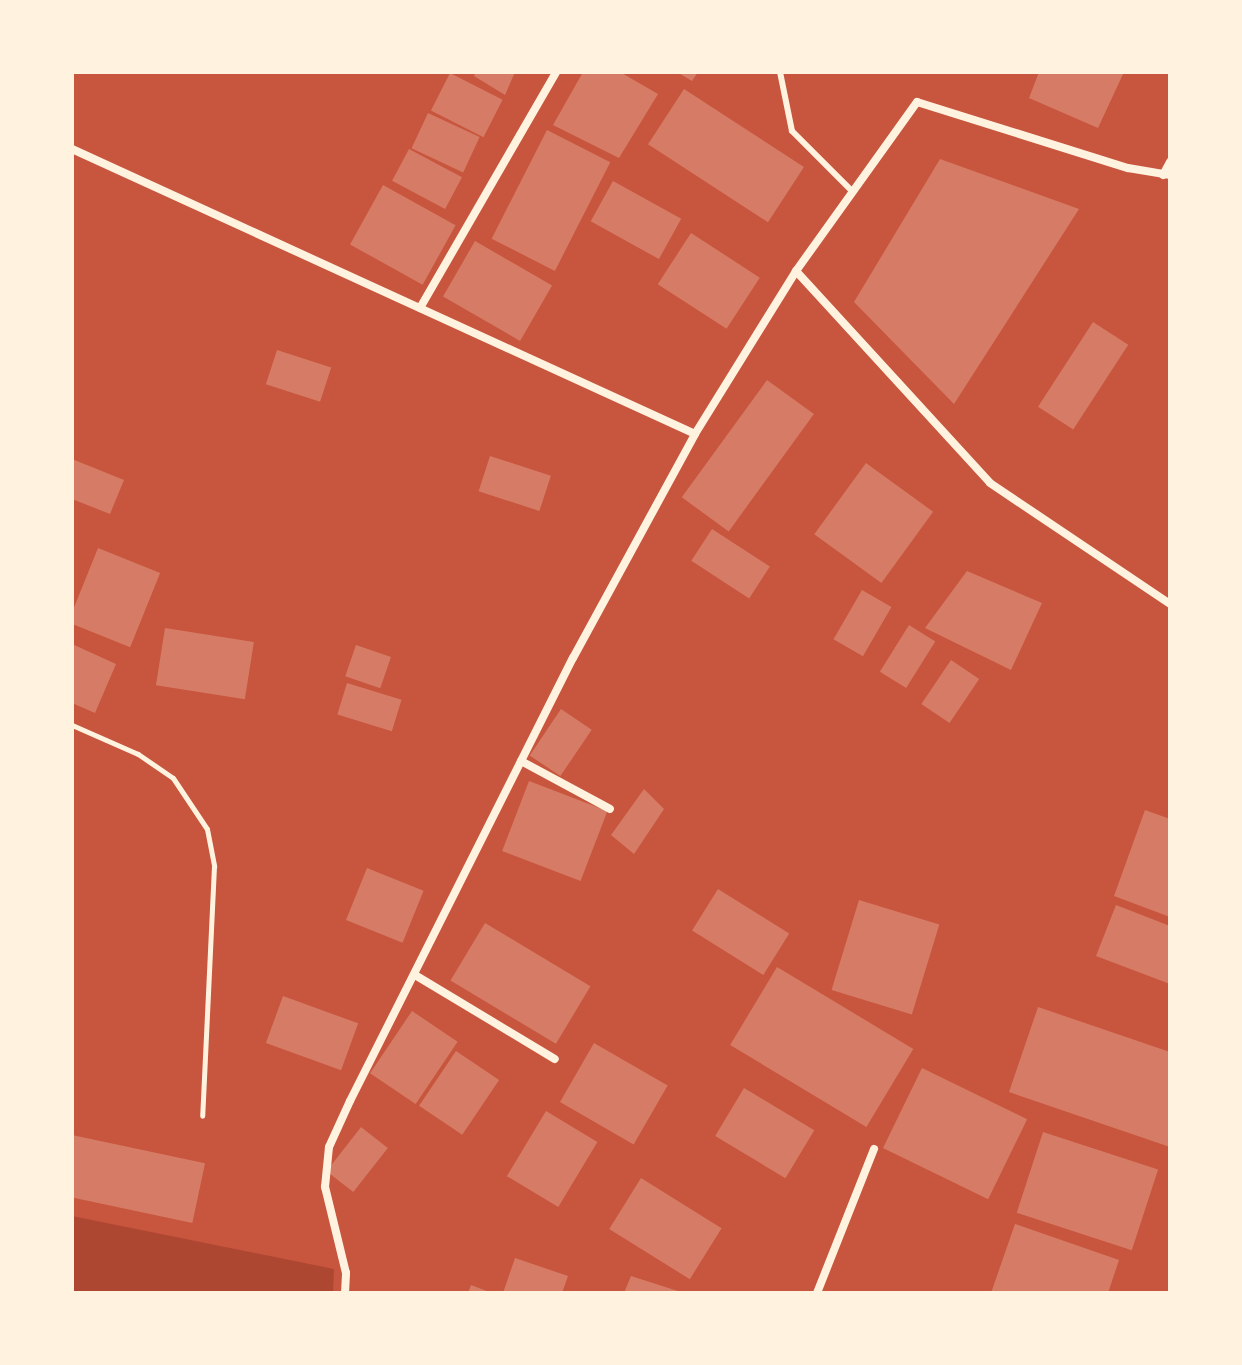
<!DOCTYPE html>
<html>
<head>
<meta charset="utf-8">
<style>
	body { margin:0 }
	#map { position:relative; width:1242px; height:1365px; overflow:hidden; background:#c8553d; font-family:"PT Sans Narrow",sans-serif }
	div>[style] { position:absolute }
	.green>* { inset:0; background:#ae4732 }
	.building>* { inset:0; background:#d67c66; transform-origin:0 0 }
	.path>* { height:5px; margin:-2.5px; padding:0 2.5px; transform-origin:2.5px; border-radius:2.5px; background:#fff3e0 }
	.service>* { height:6px; margin:-3px; padding:0 3px; transform-origin:3px; border-radius:3px; background:#fff3e0 }
	.minor>* { height:8px; margin:-4px; padding:0 4px; transform-origin:4px; border-radius:4px; background:#fff3e0 }
	span { translate:-50% -50%; white-space:nowrap; text-align:center; line-height:1.15; -webkit-text-stroke:6px #fff3e0; paint-order:stroke }
	.frame { position:absolute; inset:0; border:74px solid #fff3e0; pointer-events:none }
</style>
</head>
<body>
<div id="map">
	<div class="green">
		<i style="clip-path:polygon(72px 1216px,334px 1269px,333px 1293px,72px 1293px)"></i>
	</div>
	<div class="building">
		<i style="clip-path:polygon(476px 72px,515px 72px,505px 95px,474px 76px)"></i>
		<i style="clip-path:polygon(583px 72px,620px 72px,658px 94px,619px 158px,553px 125px)"></i>
		<i style="clip-path:polygon(677px 72px,698px 72px,692px 81px)"></i>
		<i style="clip-path:polygon(1039px 72px,1124px 72px,1098px 128px,1029px 98px)"></i>
		<i style="left:450px;top:73px;width:59px;height:42px;rotate:27deg"></i>
		<i style="left:684px;top:89px;width:143px;height:66px;rotate:33deg"></i>
		<i style="left:428px;top:113px;width:57px;height:39px;rotate:25deg"></i>
		<i style="left:547px;top:130px;width:71px;height:122px;rotate:27deg"></i>
		<i style="left:409px;top:149px;width:60px;height:36px;rotate:28deg"></i>
		<i style="clip-path:polygon(940px 159px,1079px 209px,954px 404px,854px 302px)"></i>
		<i style="left:613px;top:181px;width:78px;height:46px;rotate:29deg"></i>
		<i style="left:383px;top:185px;width:83px;height:68px;rotate:29deg"></i>
		<i style="left:691px;top:233px;width:82px;height:61px;rotate:33deg"></i>
		<i style="left:475px;top:241px;width:89px;height:64px;rotate:30deg"></i>
		<i style="left:1093px;top:322px;width:42px;height:101px;rotate:33deg"></i>
		<i style="left:277px;top:350px;width:57px;height:36px;rotate:18deg"></i>
		<i style="left:767px;top:380px;width:58px;height:145px;rotate:36deg"></i>
		<i style="left:490px;top:456px;width:64px;height:37px;rotate:18deg"></i>
		<i style="clip-path:polygon(72px 459px,124px 480px,110px 514px,72px 499px)"></i>
		<i style="left:866px;top:463px;width:83px;height:88px;rotate:36deg"></i>
		<i style="left:712px;top:529px;width:69px;height:38px;rotate:33deg"></i>
		<i style="left:98px;top:548px;width:67px;height:80px;rotate:22deg"></i>
		<i style="clip-path:polygon(967px 571px,1042px 603px,1011px 670px,925px 628px)"></i>
		<i style="left:862px;top:590px;width:34px;height:57px;rotate:30deg"></i>
		<i style="left:909px;top:625px;width:31px;height:55px;rotate:32deg"></i>
		<i style="left:165px;top:628px;width:90px;height:58px;rotate:9deg"></i>
		<i style="clip-path:polygon(72px 644px,116px 664px,95px 713px,72px 703px)"></i>
		<i style="left:356px;top:645px;width:37px;height:33px;rotate:19deg"></i>
		<i style="left:951px;top:660px;width:34px;height:53px;rotate:34deg"></i>
		<i style="left:347px;top:683px;width:57px;height:33px;rotate:17deg"></i>
		<i style="left:561px;top:709px;width:37px;height:56px;rotate:34deg"></i>
		<i style="left:529px;top:781px;width:84px;height:75px;rotate:21deg"></i>
		<i style="clip-path:polygon(644px 789px,664px 809px,634px 854px,611px 835px)"></i>
		<i style="clip-path:polygon(1145px 810px,1170px 819px,1170px 917px,1114px 896px)"></i>
		<i style="left:367px;top:868px;width:61px;height:56px;rotate:22deg"></i>
		<i style="left:718px;top:889px;width:84px;height:49px;rotate:32deg"></i>
		<i style="left:859px;top:900px;width:84px;height:94px;rotate:17deg"></i>
		<i style="clip-path:polygon(1116px 905px,1170px 926px,1170px 984px,1096px 956px)"></i>
		<i style="left:485px;top:923px;width:123px;height:67px;rotate:31deg"></i>
		<i style="left:777px;top:967px;width:159px;height:91px;rotate:31deg"></i>
		<i style="left:283px;top:996px;width:80px;height:50px;rotate:20deg"></i>
		<i style="clip-path:polygon(1038px 1007px,1170px 1052px,1170px 1147px,1009px 1092px)"></i>
		<i style="left:412px;top:1011px;width:55px;height:75px;rotate:34deg"></i>
		<i style="left:594px;top:1043px;width:85px;height:68px;rotate:30deg"></i>
		<i style="left:456px;top:1051px;width:52px;height:66px;rotate:34deg"></i>
		<i style="left:922px;top:1068px;width:117px;height:89px;rotate:26deg"></i>
		<i style="left:744px;top:1088px;width:82px;height:56px;rotate:31deg"></i>
		<i style="left:546px;top:1111px;width:60px;height:76px;rotate:31deg"></i>
		<i style="left:361px;top:1127px;width:34px;height:56px;rotate:38deg"></i>
		<i style="left:1043px;top:1132px;width:121px;height:85px;rotate:18deg"></i>
		<i style="left:72px;top:1135px;width:136px;height:61px;rotate:12deg"></i>
		<i style="left:641px;top:1178px;width:95px;height:60px;rotate:32deg"></i>
		<i style="clip-path:polygon(1015px 1224px,1119px 1260px,1108px 1293px,991px 1293px)"></i>
		<i style="clip-path:polygon(515px 1258px,568px 1276px,562px 1293px,503px 1293px)"></i>
		<i style="clip-path:polygon(631px 1276px,681px 1292px,681px 1293px,624px 1293px)"></i>
		<i style="clip-path:polygon(471px 1285px,492px 1293px,468px 1293px)"></i>
	</div>
	<div class="path">
		<i style="left:72px;top:725px;width:72px;rotate:23.7deg"></i>
		<i style="left:138px;top:754px;width:42px;rotate:34.4deg"></i>
		<i style="left:173px;top:778px;width:61px;rotate:56.3deg"></i>
		<i style="left:207px;top:829px;width:38px;rotate:79deg"></i>
		<i style="left:214px;top:866px;width:250px;rotate:92.7deg"></i>
	</div>
	<div class="service">
		<i style="left:780px;top:72px;width:60px;rotate:78.5deg"></i>
		<i style="left:792px;top:131px;width:86px;rotate:45deg"></i>
	</div>
	<div class="minor">
		<i style="left:72px;top:149px;width:685px;rotate:24.58deg"></i>
		<i style="left:1163px;top:175px;width:15px;rotate:-62deg"></i>
		<i style="left:796px;top:271px;width:287px;rotate:47.5deg"></i>
		<i style="left:990px;top:483px;width:217px;rotate:33.9deg"></i>
		<i style="left:420px;top:308px;width:272px;rotate:-60deg"></i>
		<i style="left:521px;top:761px;width:101px;rotate:28.3deg"></i>
		<i style="left:415px;top:975px;width:163px;rotate:31deg"></i>
		<i style="left:345px;top:1293px;width:20px;rotate:-87deg"></i>
		<i style="left:346px;top:1273px;width:89px;rotate:-103.7deg"></i>
		<i style="left:325px;top:1187px;width:40px;rotate:-84.3deg"></i>
		<i style="left:329px;top:1147px;width:51px;rotate:-65.5deg"></i>
		<i style="left:350px;top:1101px;width:496px;rotate:-63.3deg"></i>
		<i style="left:573px;top:658px;width:255px;rotate:-61.4deg"></i>
		<i style="left:695px;top:434px;width:192px;rotate:-58.2deg"></i>
		<i style="left:796px;top:271px;width:208px;rotate:-54.4deg"></i>
		<i style="left:917px;top:102px;width:221px;rotate:17.4deg"></i>
		<i style="left:1128px;top:168px;width:43px;rotate:9.5deg"></i>
		<i style="left:817px;top:1293px;width:155px;rotate:-68.4deg"></i>
	</div>
	<div class="frame"></div>
</div>
</body>
</html>
